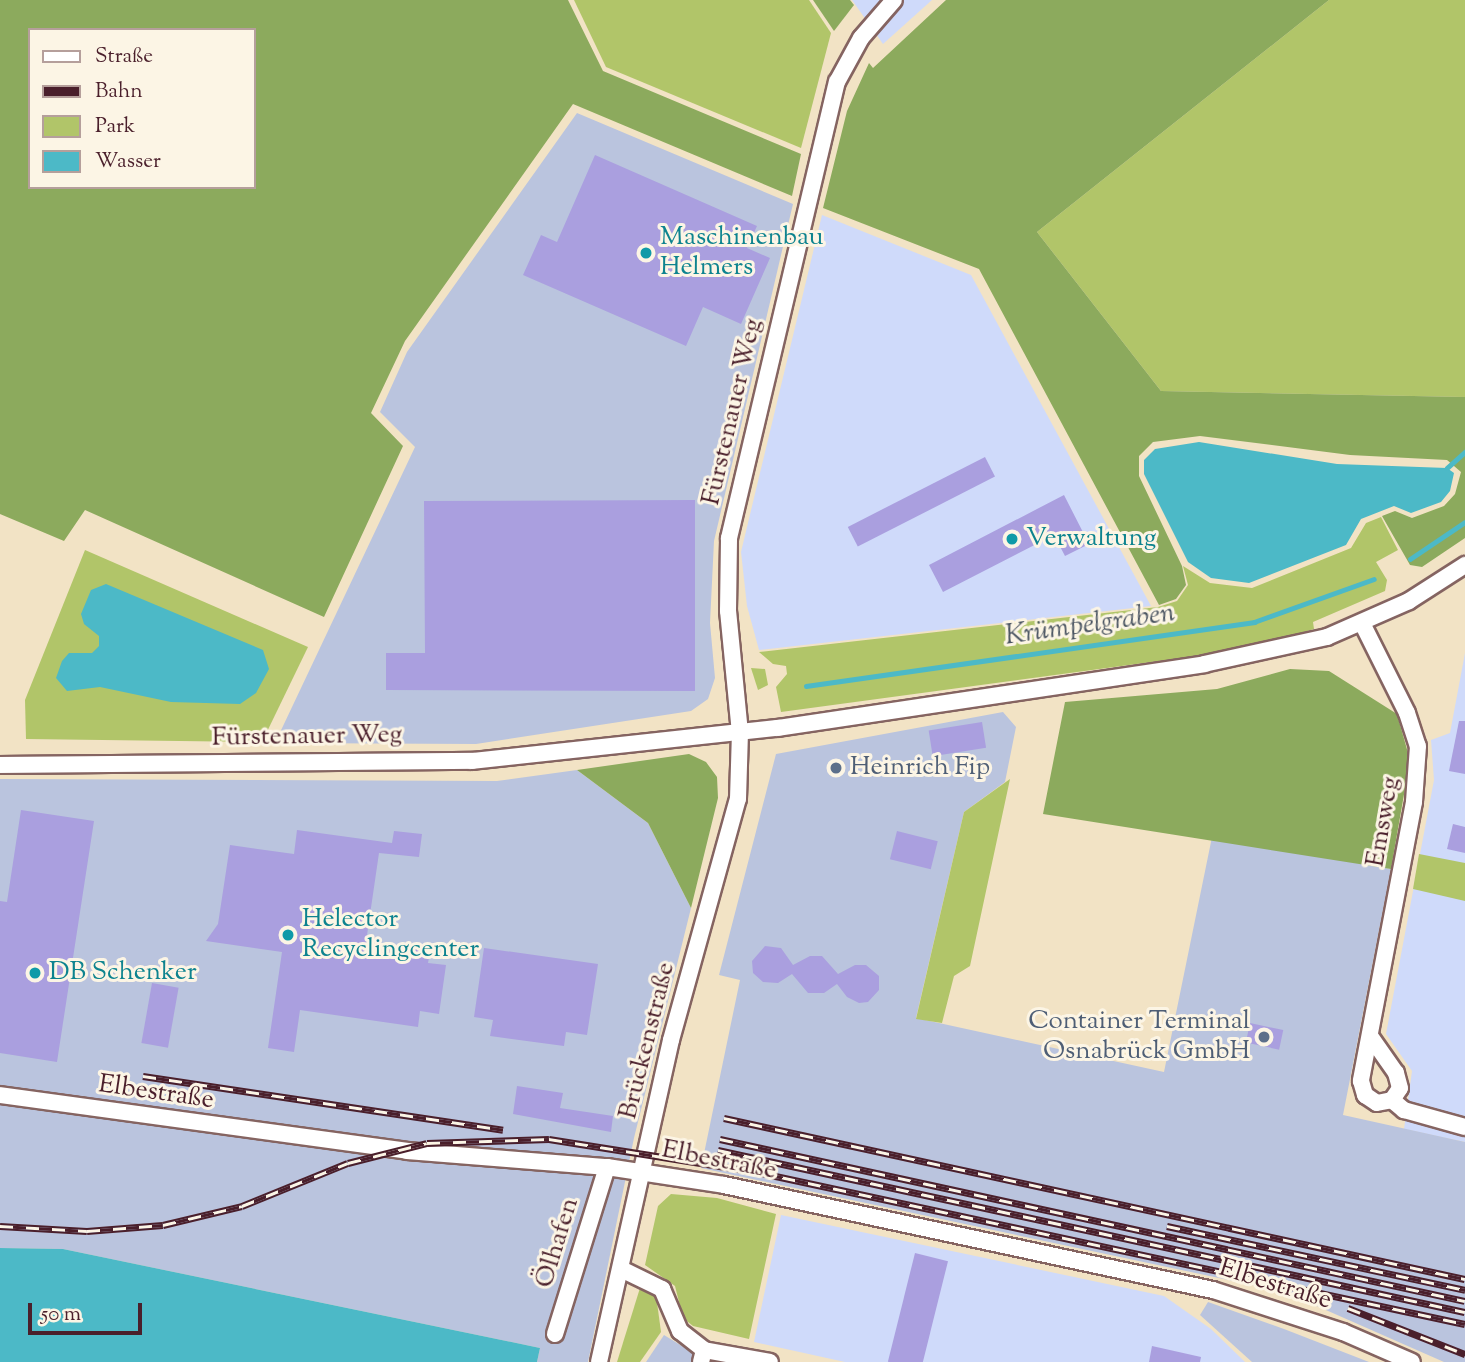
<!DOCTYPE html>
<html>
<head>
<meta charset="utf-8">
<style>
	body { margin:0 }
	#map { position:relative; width:1465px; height:1362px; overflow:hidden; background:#f2e3c5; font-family:"Sorts Mill Goudy",serif }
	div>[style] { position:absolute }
	.built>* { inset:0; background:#cfdafa }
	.industrial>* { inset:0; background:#bac4de }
	.green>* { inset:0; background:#b1c569 }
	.forest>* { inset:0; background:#8caa5d }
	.water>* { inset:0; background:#4cb9c7 }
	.stream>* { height:4.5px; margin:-2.25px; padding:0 2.25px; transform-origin:2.25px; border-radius:2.25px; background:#4cb9c7 }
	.building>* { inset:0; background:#aa9fdf; transform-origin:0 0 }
	.roads { filter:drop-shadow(2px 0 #856461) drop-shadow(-2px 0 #856461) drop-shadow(0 2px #856461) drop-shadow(0 -2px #856461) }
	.minor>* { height:16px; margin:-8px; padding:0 8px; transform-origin:8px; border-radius:8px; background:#fff }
	.rail>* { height:7px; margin-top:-3.5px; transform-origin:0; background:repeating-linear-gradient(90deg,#fcf5e5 0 13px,#4a1f2b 0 26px); box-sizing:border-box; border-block:2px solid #4a1f2b }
	.dots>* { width:19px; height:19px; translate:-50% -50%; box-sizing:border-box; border:4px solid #fcf5e5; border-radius:50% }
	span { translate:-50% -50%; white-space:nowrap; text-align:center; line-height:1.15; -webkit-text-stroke:6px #fcf5e5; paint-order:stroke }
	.culture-label { font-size:26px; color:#0d838f }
	.left { translate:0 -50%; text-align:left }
	.street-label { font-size:26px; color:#4a1f2b }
	.service-label { font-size:26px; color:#4e5e75 }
	.right { translate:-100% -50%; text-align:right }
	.water-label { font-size:28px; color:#4b5562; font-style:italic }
	.legend { position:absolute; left:28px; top:28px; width:228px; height:161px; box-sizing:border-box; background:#fcf5e5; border:2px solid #b59f9b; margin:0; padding:9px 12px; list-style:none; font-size:21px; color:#4a1f2b }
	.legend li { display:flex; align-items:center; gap:14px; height:35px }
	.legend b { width:35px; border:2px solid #b59f9b }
	.scale { position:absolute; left:28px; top:1303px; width:114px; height:32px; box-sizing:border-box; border:4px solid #4a1f2b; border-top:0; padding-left:9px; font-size:21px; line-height:24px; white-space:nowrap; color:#4a1f2b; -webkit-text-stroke:5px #fcf5e5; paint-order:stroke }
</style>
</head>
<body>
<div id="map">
	<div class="built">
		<i style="clip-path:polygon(852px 0,932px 0,883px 44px)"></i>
		<i style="clip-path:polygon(822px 215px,971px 275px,1151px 606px,759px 650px,747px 606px,741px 552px)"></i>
		<i style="clip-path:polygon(1465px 653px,1465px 1142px,1404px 1129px,1412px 1071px,1386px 1034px,1434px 780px,1431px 740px,1450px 733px)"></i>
		<i style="clip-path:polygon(781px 1215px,1164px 1296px,1211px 1329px,1245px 1362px,845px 1362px,754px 1342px)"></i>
	</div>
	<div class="industrial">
		<i style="clip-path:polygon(577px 113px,793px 204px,714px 541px,710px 623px,715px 678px,708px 699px,691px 711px,476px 744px,275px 743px,415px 447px,380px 412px,407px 352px)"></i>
		<i style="clip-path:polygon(1003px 712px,1016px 727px,1005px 782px,964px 812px,916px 1018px,1164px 1072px,1212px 837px,1391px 869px,1343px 1115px,1465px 1142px,1465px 1362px,1444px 1362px,1285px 1292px,701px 1168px,740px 980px,719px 975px,776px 754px)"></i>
		<i style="clip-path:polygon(577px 770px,648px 823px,691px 908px,634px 1138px,588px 1362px,537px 1362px,540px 1348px,63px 1249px,0 1248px,0 779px,497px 781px)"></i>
		<i style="clip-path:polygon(1208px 1302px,1284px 1329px,1369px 1362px,1252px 1362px,1200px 1315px)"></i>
		<i style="clip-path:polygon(664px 1335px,695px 1354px,693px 1362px,646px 1362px)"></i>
	</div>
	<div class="green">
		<i style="clip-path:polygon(574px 0,809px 0,831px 33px,801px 148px,606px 67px)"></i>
		<i style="clip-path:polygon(1329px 0,1465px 0,1465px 397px,1161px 391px,1037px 232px)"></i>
		<i style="clip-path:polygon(1381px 517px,1398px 550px,1376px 562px,1387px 580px,1385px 591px,1313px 622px,1314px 629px,1283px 638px,1203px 655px,781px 712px,776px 687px,787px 674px,786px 666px,773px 664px,759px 652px,1158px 607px,1177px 601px,1188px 585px,1183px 566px,1210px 583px,1252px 588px,1351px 548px,1366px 523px)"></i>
		<i style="clip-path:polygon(85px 550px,308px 647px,262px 742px,26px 739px,25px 700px)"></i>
		<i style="clip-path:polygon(751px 668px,765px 669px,768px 685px,758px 690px)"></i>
		<i style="clip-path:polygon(1010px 779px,970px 966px,954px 976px,942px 1023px,916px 1019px,964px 812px)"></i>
		<i style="clip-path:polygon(1419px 854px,1465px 863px,1465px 901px,1413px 889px)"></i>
		<i style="clip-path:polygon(671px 1194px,717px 1198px,776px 1214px,749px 1339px,693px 1326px,683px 1318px,675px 1286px,645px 1265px,658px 1206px)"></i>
		<i style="clip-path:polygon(640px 1288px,656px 1295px,661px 1332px,640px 1362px,617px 1362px)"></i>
	</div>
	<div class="forest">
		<i style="clip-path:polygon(evenodd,0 0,568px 0,603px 71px,801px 154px,792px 196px,573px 104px,405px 341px,371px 413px,403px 446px,324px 617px,85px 510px,64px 541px,0 514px,0 0,30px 30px,254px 30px,254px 187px,30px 187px,30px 30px)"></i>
		<i style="clip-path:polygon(813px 0,850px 0,854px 5px,834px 31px)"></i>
		<i style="clip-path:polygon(946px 0,1329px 0,1037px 232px,1161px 391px,1465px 397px,1465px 538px,1422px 567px,1410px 565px,1382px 516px,1395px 511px,1412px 518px,1444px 506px,1455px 494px,1461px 472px,1447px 460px,1350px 455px,1200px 436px,1153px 442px,1139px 456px,1139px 476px,1182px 566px,1186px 585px,1176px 599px,1159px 605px,979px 269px,823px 208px,847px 111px,869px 63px,873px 68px)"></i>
		<i style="clip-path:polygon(1290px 669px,1329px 671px,1397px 714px,1410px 760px,1391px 869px,1043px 814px,1065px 702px,1217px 689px)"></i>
		<i style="clip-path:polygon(689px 754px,706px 762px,717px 777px,718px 798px,691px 908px,648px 823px,577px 770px)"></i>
	</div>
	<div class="water">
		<i style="clip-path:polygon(1199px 442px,1337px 464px,1447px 468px,1454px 473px,1450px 491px,1441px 502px,1411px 513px,1394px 506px,1361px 519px,1346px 545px,1249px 583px,1211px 578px,1188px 562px,1144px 474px,1144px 460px,1155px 449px)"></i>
		<i style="clip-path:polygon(106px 584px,263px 650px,269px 669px,256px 693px,240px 704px,171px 702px,100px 687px,67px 691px,56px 678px,62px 661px,69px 653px,92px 653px,99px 646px,99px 636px,84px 624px,81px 614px,91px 590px)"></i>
		<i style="clip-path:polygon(0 1248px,63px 1249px,540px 1348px,537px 1362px,0 1362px)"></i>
	</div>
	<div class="stream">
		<i style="left:1447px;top:468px;width:24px;rotate:-42deg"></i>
		<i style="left:1410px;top:559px;width:66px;rotate:-33.9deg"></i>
		<i style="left:806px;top:686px;width:453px;rotate:-8.1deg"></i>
		<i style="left:1254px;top:622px;width:127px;rotate:-19.7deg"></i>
	</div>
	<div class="building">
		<i style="clip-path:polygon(595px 155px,757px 226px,747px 248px,770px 258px,741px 324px,703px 307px,686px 346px,523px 275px,541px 235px,557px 242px)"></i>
		<i style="left:985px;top:457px;width:22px;height:154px;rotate:63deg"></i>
		<i style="clip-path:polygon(1064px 495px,1089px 544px,1065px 556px,1054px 535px,943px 592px,929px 565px)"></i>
		<i style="clip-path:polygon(695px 500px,695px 691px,386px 690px,386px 653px,425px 653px,424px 501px)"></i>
		<i style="clip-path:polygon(1459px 721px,1465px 721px,1465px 774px,1449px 771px)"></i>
		<i style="left:982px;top:722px;width:26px;height:54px;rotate:81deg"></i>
		<i style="clip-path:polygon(21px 810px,94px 821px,57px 1062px,0 1053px,0 901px,7px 902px)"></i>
		<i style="clip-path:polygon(1453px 824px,1465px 827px,1465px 853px,1447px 849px)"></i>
		<i style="clip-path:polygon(297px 830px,392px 843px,394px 831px,422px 834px,419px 857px,379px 853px,366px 942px,430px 951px,428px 963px,446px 965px,439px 1014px,420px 1011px,418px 1027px,300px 1010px,294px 1052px,268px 1048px,282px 952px,206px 941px,218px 924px,230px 845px,294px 854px)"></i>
		<i style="left:897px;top:831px;width:42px;height:29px;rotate:14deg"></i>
		<i style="clip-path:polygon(765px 946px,781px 948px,793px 965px,810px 956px,822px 956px,838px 974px,855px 965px,866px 965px,879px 976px,879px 990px,868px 1002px,859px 1003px,847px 997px,837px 984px,824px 993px,808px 993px,792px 974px,778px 983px,763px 982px,753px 973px,752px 961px)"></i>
		<i style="clip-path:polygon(484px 948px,598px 964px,587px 1035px,566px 1032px,564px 1046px,490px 1036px,493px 1020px,474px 1017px)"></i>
		<i style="left:152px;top:983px;width:27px;height:61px;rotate:10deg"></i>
		<i style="left:1250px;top:1023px;width:34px;height:20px;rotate:12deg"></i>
		<i style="clip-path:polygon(517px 1086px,563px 1093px,560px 1108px,613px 1116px,611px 1132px,513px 1114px)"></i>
		<i style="left:915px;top:1253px;width:34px;height:112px;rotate:14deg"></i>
		<i style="clip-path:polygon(1152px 1346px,1201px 1357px,1200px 1362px,1149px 1362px)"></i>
	</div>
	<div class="roads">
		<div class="minor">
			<i style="left:1363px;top:625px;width:98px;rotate:63.4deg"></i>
			<i style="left:1407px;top:713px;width:35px;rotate:72deg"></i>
			<i style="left:1418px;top:746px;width:56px;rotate:94.1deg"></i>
			<i style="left:1414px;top:802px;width:284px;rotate:100.8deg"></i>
			<i style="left:1361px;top:1081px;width:15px;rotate:74deg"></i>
			<i style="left:1365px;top:1095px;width:14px;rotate:34deg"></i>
			<i style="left:1377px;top:1103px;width:15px;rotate:-11deg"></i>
			<i style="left:1392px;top:1100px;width:14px;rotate:-56deg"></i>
			<i style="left:1400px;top:1088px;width:16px;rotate:-105deg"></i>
			<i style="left:1396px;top:1073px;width:45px;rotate:-125.1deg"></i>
			<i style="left:0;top:765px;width:472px;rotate:-0.5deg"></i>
			<i style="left:472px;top:761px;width:308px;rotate:-6.2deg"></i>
			<i style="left:778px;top:728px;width:431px;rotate:-8.5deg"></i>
			<i style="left:1204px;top:664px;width:126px;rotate:-12.4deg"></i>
			<i style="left:1327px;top:637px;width:90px;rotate:-23.7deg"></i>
			<i style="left:1409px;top:601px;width:67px;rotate:-32.7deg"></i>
			<i style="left:0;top:1095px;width:411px;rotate:7.8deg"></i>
			<i style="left:407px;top:1151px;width:201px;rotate:4.6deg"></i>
			<i style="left:607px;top:1167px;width:118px;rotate:8.7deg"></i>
			<i style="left:724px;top:1185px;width:500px;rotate:12.12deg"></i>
			<i style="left:1213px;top:1290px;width:137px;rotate:17.9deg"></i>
			<i style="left:1343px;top:1332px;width:75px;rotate:23.5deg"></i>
			<i style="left:1392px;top:1100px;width:16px;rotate:40deg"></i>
			<i style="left:1404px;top:1110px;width:63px;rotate:15.6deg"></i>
			<i style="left:621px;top:1269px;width:46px;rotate:26deg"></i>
			<i style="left:662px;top:1289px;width:46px;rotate:66.8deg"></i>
			<i style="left:680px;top:1331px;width:31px;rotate:38deg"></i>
			<i style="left:555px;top:1334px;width:175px;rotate:-72.7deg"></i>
			<i style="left:599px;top:1362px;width:330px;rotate:-77.4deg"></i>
			<i style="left:671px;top:1040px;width:250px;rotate:-74.5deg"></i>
			<i style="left:738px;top:799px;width:66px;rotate:-88.3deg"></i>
			<i style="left:740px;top:733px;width:123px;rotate:-95.6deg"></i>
			<i style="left:728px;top:611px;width:73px;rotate:-89.2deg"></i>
			<i style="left:729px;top:538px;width:469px;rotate:-76.7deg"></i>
			<i style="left:837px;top:82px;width:50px;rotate:-61.4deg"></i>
			<i style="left:861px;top:38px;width:50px;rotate:-49deg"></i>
			<i style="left:701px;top:1362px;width:12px;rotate:-76deg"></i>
			<i style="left:704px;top:1350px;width:67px;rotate:10.3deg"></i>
		</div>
	</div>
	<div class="rail">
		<i style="left:143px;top:1076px;width:364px;rotate:8.5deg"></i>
		<i style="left:724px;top:1118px;width:758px;rotate:12.26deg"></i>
		<i style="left:720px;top:1139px;width:762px;rotate:12.27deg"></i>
		<i style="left:718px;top:1150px;width:764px;rotate:12.24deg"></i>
		<i style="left:0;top:1226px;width:87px;rotate:3.3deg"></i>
		<i style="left:87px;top:1231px;width:76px;rotate:-4.5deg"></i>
		<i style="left:163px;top:1225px;width:81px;rotate:-13.5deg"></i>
		<i style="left:242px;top:1206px;width:114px;rotate:-22.1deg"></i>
		<i style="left:348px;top:1163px;width:81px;rotate:-14.2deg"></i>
		<i style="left:427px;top:1143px;width:122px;rotate:-1.9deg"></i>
		<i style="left:549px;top:1139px;width:211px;rotate:9deg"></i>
		<i style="left:757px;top:1172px;width:724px;rotate:12.12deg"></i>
		<i style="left:1167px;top:1226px;width:305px;rotate:12.1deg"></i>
		<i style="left:1348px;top:1308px;width:126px;rotate:21.5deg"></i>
	</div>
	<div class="dots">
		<i style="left:646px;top:253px;background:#0f9aa8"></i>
		<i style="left:1012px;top:539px;background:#0f9aa8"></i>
		<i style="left:836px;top:768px;background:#5c6f8a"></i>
		<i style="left:288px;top:935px;background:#0f9aa8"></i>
		<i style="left:35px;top:973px;background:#0f9aa8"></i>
		<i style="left:1264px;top:1037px;background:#5c6f8a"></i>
	</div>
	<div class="culture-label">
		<span class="left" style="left:660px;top:253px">Maschinenbau<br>Helmers</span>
		<span class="left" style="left:1026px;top:539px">Verwaltung</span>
		<span class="left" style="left:302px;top:935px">Helector<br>Recyclingcenter</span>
		<span class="left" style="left:49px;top:973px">DB Schenker</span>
	</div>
	<div class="street-label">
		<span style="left:733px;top:412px;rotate:-77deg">Fürstenauer Weg</span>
		<span style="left:307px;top:737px;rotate:-1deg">Fürstenauer Weg</span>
		<span style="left:1384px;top:822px;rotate:-80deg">Emsweg</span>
		<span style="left:648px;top:1041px;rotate:-76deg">Brückenstraße</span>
		<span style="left:156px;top:1093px;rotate:8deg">Elbestraße</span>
		<span style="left:719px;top:1161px;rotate:11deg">Elbestraße</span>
		<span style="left:558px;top:1243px;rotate:-73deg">Ölhafen</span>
		<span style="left:1275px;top:1285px;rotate:17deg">Elbestraße</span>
	</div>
	<div class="service-label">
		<span class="left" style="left:850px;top:768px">Heinrich Fip</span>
		<span class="right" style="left:1250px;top:1037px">Container Terminal<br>Osnabrück GmbH</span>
	</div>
	<div class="water-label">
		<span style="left:1090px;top:625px;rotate:-8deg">Krümpelgraben</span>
	</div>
	<ul class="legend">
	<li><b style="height:9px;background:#fff"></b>Straße</li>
	<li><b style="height:9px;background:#4a1f2b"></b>Bahn</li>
	<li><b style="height:19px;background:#b1c569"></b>Park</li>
	<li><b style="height:19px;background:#4cb9c7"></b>Wasser</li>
	</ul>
	<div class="scale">50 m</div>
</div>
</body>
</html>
